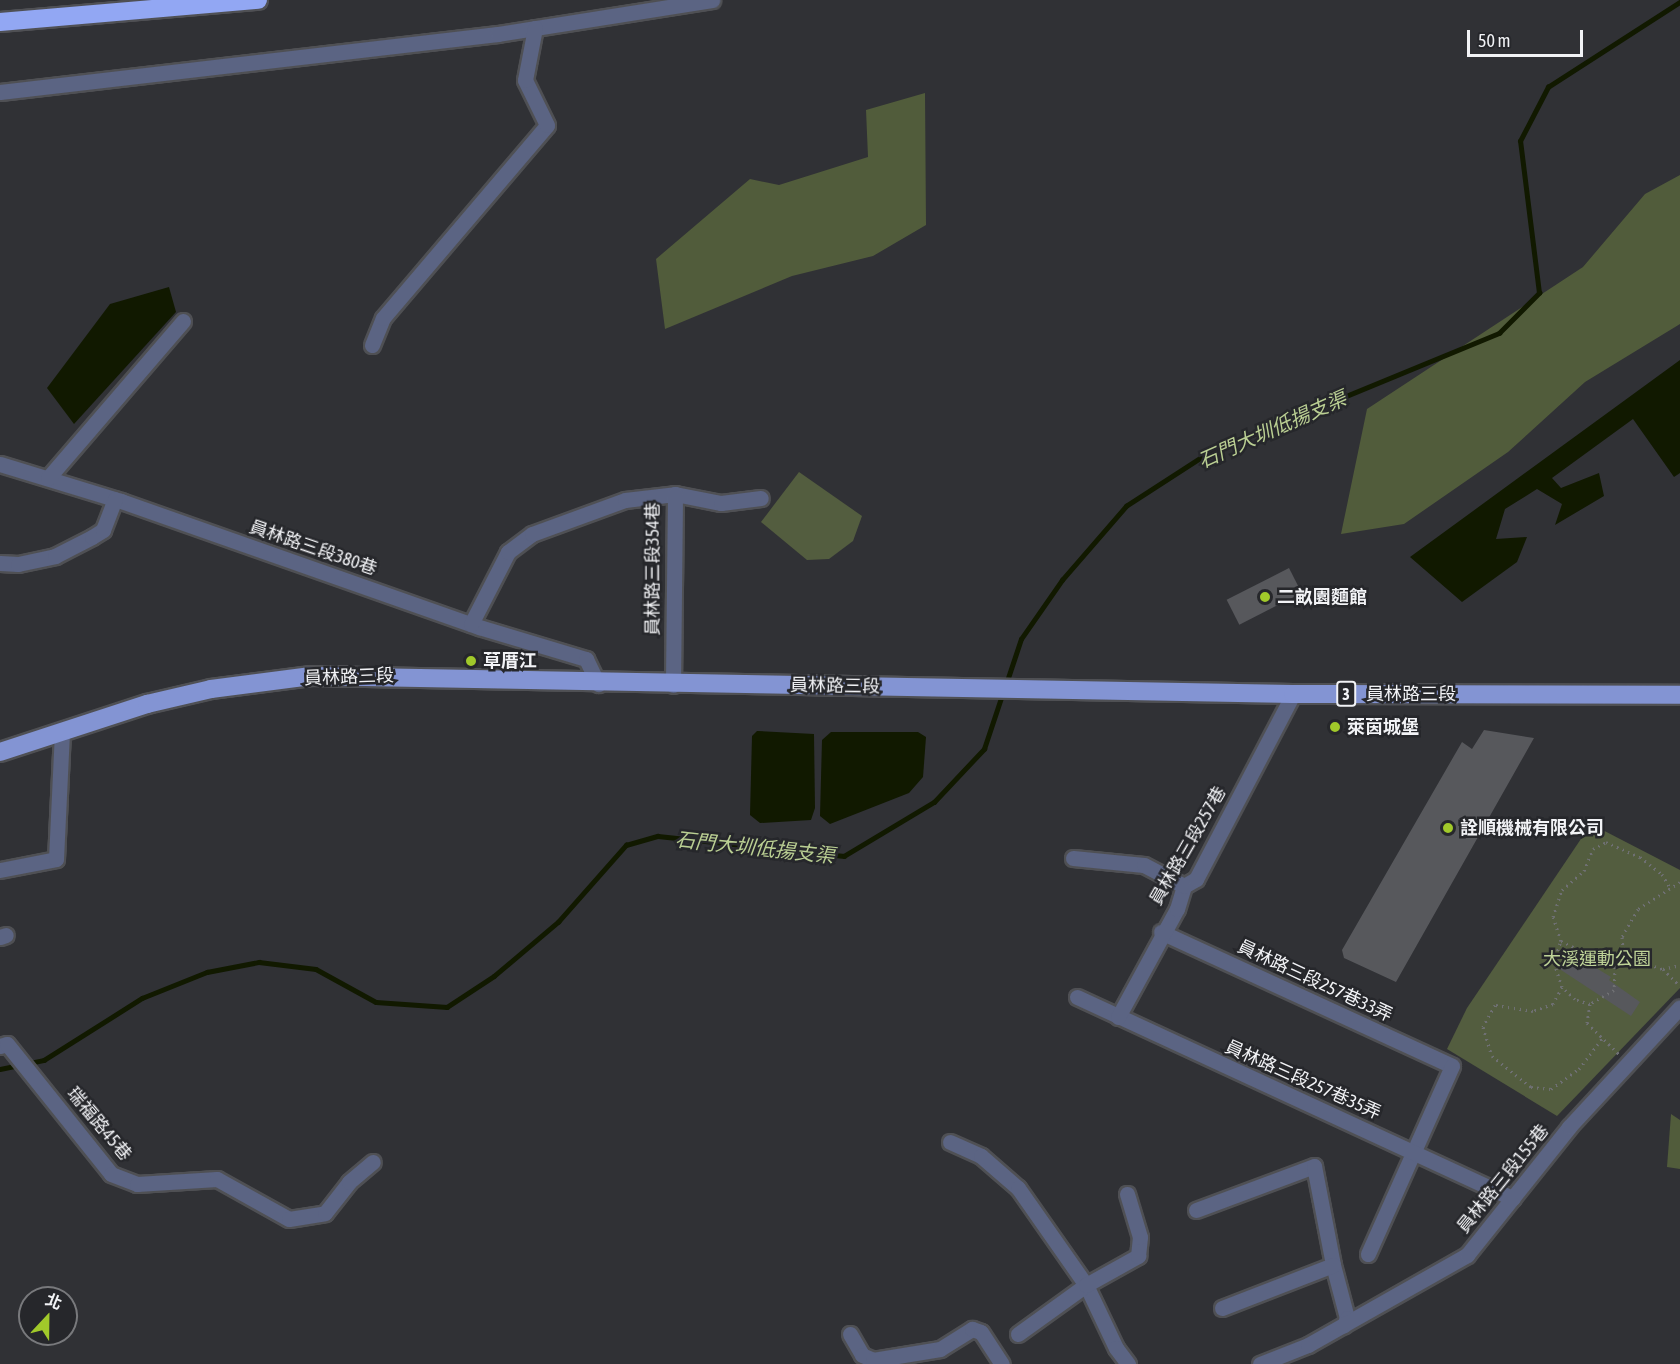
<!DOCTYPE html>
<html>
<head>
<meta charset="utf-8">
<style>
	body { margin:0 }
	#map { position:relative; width:1680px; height:1364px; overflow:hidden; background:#303135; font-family:"Asap Condensed","Noto Sans TC",sans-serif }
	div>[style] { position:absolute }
	.green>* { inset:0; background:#535d3f }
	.forest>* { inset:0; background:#515c3b }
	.water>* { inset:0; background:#111900 }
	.stream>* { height:4.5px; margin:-2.25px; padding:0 2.25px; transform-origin:2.25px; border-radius:2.25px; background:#111900 }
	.building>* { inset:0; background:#57585c; transform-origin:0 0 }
	.path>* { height:3px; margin-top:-1.5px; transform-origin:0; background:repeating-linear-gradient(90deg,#6f7073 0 1.5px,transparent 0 6px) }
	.roads { filter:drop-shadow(2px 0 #4f5054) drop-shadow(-2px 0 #4f5054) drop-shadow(0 2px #4f5054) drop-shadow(0 -2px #4f5054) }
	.minor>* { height:15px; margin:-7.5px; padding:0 7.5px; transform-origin:7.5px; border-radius:7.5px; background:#5b6483 }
	.major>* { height:18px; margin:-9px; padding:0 9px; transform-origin:9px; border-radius:9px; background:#8394d3 }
	.highway>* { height:18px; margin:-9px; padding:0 9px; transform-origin:9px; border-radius:9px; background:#92a7f3 }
	.dots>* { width:16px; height:16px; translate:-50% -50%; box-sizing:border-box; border:3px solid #26272b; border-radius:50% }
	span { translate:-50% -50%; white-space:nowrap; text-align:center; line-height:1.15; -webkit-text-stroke:5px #26272b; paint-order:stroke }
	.shield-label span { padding:2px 4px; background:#26272b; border:2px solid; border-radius:4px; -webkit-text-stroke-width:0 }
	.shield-label { font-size:16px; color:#f2f3f6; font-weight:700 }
	.street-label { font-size:18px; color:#f2f3f6 }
	.poi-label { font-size:18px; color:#f2f3f6; font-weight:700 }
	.left { translate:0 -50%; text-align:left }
	.park-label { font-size:18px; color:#bfd498 }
	.water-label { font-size:20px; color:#bacf93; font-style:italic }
	.north { position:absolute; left:18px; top:1286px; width:60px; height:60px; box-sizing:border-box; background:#26272b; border:2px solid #78797c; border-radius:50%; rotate:22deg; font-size:16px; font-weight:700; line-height:24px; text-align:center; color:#f2f3f6 }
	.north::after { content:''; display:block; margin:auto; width:21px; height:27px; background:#a1c92a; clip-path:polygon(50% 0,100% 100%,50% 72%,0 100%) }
	.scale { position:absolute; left:1467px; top:30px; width:116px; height:27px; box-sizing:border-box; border:3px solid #f2f3f6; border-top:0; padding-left:8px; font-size:18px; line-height:21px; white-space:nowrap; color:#f2f3f6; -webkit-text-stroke:4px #26272b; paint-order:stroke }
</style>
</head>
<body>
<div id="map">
	<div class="green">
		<i style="clip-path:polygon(799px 472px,862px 516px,853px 541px,829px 559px,807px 560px,761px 522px)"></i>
		<i style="clip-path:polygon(1591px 824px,1680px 870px,1680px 988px,1557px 1116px,1447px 1049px,1467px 1008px)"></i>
	</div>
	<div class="forest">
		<i style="clip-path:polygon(925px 93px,926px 225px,873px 256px,792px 276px,665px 329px,656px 259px,750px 179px,779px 185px,868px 157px,866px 110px)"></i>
		<i style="clip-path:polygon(1680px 175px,1680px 324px,1585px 382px,1508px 452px,1404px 524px,1341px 534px,1367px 409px,1583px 267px,1645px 194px)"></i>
		<i style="clip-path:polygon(1671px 1114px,1680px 1120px,1680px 1169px,1667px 1167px)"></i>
	</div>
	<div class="water">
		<i style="clip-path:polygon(169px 287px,176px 312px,74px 424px,47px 388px,110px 304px)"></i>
		<i style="clip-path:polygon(1680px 360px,1680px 473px,1674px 477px,1633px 419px,1552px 478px,1561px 488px,1599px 473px,1604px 496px,1555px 525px,1562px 504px,1537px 489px,1505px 509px,1496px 539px,1527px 537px,1517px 562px,1462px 602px,1410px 557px)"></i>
		<i style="clip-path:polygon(757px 731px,814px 734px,815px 808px,811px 820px,760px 823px,750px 815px,752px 736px)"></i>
		<i style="clip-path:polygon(831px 732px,918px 732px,926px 737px,923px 777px,909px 793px,830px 824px,820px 816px,822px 740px)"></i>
	</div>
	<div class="stream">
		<i style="left:1006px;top:684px;width:47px;rotate:-71.6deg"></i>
		<i style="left:1021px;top:639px;width:72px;rotate:-55.2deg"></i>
		<i style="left:1062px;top:580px;width:98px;rotate:-49.1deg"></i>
		<i style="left:1126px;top:506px;width:98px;rotate:-32.9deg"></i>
		<i style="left:1208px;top:453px;width:315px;rotate:-22.4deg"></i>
		<i style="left:1499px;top:333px;width:57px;rotate:-45deg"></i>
		<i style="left:1539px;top:293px;width:153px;rotate:-97.1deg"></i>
		<i style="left:1520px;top:141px;width:61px;rotate:-62.6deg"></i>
		<i style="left:1548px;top:87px;width:157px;rotate:-32.8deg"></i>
		<i style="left:0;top:1069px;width:45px;rotate:-11.6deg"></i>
		<i style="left:44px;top:1060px;width:116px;rotate:-32.3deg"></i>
		<i style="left:142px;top:998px;width:70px;rotate:-21.8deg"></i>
		<i style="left:207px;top:972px;width:53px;rotate:-10.9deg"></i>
		<i style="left:259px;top:962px;width:57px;rotate:7deg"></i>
		<i style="left:316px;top:969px;width:68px;rotate:28.8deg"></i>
		<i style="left:376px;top:1002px;width:71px;rotate:4deg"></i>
		<i style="left:447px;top:1007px;width:56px;rotate:-33.4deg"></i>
		<i style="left:494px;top:976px;width:84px;rotate:-40.2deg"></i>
		<i style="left:558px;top:922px;width:103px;rotate:-48.6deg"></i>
		<i style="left:626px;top:845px;width:33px;rotate:-16deg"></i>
		<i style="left:658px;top:836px;width:187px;rotate:6.1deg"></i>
		<i style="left:844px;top:856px;width:105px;rotate:-31deg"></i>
		<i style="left:934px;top:802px;width:73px;rotate:-46.7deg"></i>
		<i style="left:984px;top:749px;width:60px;rotate:-71.6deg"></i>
	</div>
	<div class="building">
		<i style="left:1289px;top:568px;width:28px;height:70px;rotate:63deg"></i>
		<i style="clip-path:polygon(1484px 730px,1534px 738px,1396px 982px,1344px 958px,1342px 950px,1462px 742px,1472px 749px)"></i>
		<i style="clip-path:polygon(1568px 951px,1611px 977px,1609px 980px,1640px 1002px,1631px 1016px,1558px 968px)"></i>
	</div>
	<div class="path">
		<i style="left:1680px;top:882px;width:50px;rotate:147.3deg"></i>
		<i style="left:1638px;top:909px;width:32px;rotate:120deg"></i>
		<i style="left:1622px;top:937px;width:11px;rotate:85deg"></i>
		<i style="left:1623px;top:948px;width:13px;rotate:48deg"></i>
		<i style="left:1632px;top:958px;width:33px;rotate:20deg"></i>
		<i style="left:1663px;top:969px;width:17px;rotate:-13deg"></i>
		<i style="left:1561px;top:941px;width:25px;rotate:-108deg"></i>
		<i style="left:1553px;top:917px;width:28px;rotate:-72deg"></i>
		<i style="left:1562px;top:890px;width:29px;rotate:-41deg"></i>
		<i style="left:1584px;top:871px;width:24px;rotate:-68deg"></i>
		<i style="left:1593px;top:849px;width:15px;rotate:-28deg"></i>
		<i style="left:1606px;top:842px;width:37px;rotate:24deg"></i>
		<i style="left:1640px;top:857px;width:28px;rotate:38deg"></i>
		<i style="left:1662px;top:874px;width:14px;rotate:60deg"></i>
		<i style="left:1615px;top:967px;width:23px;rotate:92deg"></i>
		<i style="left:1614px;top:990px;width:28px;rotate:150deg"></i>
		<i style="left:1590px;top:1004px;width:16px;rotate:-162deg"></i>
		<i style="left:1575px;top:999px;width:18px;rotate:-137deg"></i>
		<i style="left:1562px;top:987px;width:26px;rotate:-108deg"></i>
		<i style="left:1554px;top:962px;width:22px;rotate:-72deg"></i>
		<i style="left:1561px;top:941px;width:60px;rotate:25.7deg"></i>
		<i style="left:1615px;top:967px;width:18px;rotate:-49deg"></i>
		<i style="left:1663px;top:969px;width:24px;rotate:45deg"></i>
		<i style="left:1562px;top:987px;width:19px;rotate:118deg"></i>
		<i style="left:1553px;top:1004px;width:21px;rotate:161deg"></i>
		<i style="left:1533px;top:1011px;width:38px;rotate:-171deg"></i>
		<i style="left:1495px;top:1005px;width:25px;rotate:119deg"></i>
		<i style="left:1483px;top:1027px;width:30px;rotate:73deg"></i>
		<i style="left:1492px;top:1056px;width:50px;rotate:38.5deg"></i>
		<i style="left:1531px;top:1087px;width:20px;rotate:6deg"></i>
		<i style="left:1551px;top:1089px;width:34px;rotate:-36deg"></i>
		<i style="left:1579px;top:1069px;width:39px;rotate:-53deg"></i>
		<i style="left:1590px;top:1004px;width:19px;rotate:99deg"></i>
		<i style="left:1587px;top:1023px;width:45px;rotate:44.1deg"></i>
	</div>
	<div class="roads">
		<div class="minor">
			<i style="left:0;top:92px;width:501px;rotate:-6.64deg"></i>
			<i style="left:498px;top:34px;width:217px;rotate:-9deg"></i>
			<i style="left:372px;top:345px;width:29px;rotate:-68deg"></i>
			<i style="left:383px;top:318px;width:253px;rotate:-49.6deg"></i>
			<i style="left:547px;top:125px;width:50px;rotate:-116.1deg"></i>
			<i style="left:525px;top:80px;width:53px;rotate:-79.1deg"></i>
			<i style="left:0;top:464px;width:127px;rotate:17deg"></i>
			<i style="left:121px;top:501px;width:380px;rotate:19.4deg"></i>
			<i style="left:479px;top:627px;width:112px;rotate:16.7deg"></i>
			<i style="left:586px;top:659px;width:28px;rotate:64deg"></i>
			<i style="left:48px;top:478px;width:207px;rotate:-49.3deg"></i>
			<i style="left:675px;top:494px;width:47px;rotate:11.1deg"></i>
			<i style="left:721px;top:503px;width:40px;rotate:-7.1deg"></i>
			<i style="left:0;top:563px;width:18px;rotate:3deg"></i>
			<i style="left:18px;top:564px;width:38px;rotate:-12deg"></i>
			<i style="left:55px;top:556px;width:42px;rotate:-27.2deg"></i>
			<i style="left:92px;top:537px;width:13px;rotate:-32deg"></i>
			<i style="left:103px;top:530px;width:33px;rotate:-69deg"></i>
			<i style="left:471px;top:624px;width:81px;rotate:-62.8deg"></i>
			<i style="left:508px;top:552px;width:30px;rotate:-37deg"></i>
			<i style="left:532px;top:534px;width:99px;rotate:-20.1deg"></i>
			<i style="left:625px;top:500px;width:50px;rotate:-6.8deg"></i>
			<i style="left:675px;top:494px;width:191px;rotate:90.6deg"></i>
			<i style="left:1073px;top:858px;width:71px;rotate:5.6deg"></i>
			<i style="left:1144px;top:865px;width:45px;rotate:27.7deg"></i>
			<i style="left:0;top:870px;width:57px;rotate:-11.1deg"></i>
			<i style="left:56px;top:859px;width:126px;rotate:-87.3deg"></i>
			<i style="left:1161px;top:932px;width:320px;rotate:24.7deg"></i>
			<i style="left:1452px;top:1066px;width:206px;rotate:114.1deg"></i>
			<i style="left:0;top:937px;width:6px;rotate:-18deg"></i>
			<i style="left:1077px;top:997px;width:480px;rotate:24.8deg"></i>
			<i style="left:1118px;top:1017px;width:123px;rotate:-61.4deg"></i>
			<i style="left:1177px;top:909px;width:24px;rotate:-73deg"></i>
			<i style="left:1184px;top:886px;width:14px;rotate:-30deg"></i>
			<i style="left:1196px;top:879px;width:209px;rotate:-62.3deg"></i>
			<i style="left:0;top:1046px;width:7px;rotate:-16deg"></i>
			<i style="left:7px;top:1044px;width:166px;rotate:51.3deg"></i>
			<i style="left:111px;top:1174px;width:28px;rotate:21deg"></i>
			<i style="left:137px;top:1184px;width:80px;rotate:-3.6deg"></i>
			<i style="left:217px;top:1179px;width:82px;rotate:29.1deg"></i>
			<i style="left:289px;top:1219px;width:36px;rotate:-9deg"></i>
			<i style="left:325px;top:1213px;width:39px;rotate:-52deg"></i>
			<i style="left:349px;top:1182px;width:31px;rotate:-40deg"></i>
			<i style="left:950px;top:1142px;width:34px;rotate:24deg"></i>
			<i style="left:981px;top:1156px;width:49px;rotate:40.9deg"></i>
			<i style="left:1018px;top:1188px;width:118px;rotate:55deg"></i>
			<i style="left:1086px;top:1285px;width:70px;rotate:64.5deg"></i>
			<i style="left:1116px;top:1348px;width:20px;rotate:53deg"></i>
			<i style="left:1196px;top:1210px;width:126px;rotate:-20.4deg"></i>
			<i style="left:1314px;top:1166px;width:101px;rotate:79.1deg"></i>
			<i style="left:1333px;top:1265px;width:55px;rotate:75.2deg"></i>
			<i style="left:1347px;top:1318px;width:8px;rotate:113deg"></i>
			<i style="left:1222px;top:1308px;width:119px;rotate:-21.2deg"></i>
			<i style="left:850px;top:1334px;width:24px;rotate:60deg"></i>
			<i style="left:862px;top:1355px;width:12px;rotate:24deg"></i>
			<i style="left:873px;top:1360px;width:68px;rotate:-9.3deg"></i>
			<i style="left:940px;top:1349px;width:38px;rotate:-32deg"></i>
			<i style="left:972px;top:1329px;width:9px;rotate:18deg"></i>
			<i style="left:981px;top:1332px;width:38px;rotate:57deg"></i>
			<i style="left:1018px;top:1334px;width:84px;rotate:-35.8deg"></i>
			<i style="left:1086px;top:1285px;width:60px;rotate:-29.1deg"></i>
			<i style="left:1138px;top:1256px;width:19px;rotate:-84deg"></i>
			<i style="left:1140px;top:1237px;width:45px;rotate:-106.8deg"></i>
			<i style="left:1260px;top:1364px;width:52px;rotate:-21.6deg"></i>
			<i style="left:1308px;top:1345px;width:183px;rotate:-29.5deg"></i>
			<i style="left:1467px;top:1255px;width:164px;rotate:-51.4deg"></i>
			<i style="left:1569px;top:1127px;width:163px;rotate:-47.2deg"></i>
		</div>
		<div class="major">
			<i style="left:0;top:752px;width:155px;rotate:-18.1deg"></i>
			<i style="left:147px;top:704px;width:66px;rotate:-13.2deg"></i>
			<i style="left:211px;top:689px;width:101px;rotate:-7.4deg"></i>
			<i style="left:311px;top:676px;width:982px;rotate:1.05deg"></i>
			<i style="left:1293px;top:694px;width:387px;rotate:0.1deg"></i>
		</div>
		<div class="highway">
			<i style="left:0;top:22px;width:259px;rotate:-4.9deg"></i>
		</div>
	</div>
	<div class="dots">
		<i style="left:1265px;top:597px;background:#a1c92a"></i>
		<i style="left:471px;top:661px;background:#a1c92a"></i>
		<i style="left:1335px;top:727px;background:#a1c92a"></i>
		<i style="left:1448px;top:828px;background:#a1c92a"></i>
	</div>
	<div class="shield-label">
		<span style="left:1346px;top:694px">3</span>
	</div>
	<div class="street-label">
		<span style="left:313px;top:548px;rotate:19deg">員林路三段380巷</span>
		<span style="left:653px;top:569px;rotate:-90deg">員林路三段354巷</span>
		<span style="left:349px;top:677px;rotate:-2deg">員林路三段</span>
		<span style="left:835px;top:686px;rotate:1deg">員林路三段</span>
		<span style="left:1411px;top:694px">員林路三段</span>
		<span style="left:1188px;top:846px;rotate:-60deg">員林路三段257巷</span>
		<span style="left:1315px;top:981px;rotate:25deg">員林路三段257巷33弄</span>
		<span style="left:1303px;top:1080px;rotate:24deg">員林路三段257巷35弄</span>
		<span style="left:99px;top:1124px;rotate:50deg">瑞福路45巷</span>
		<span style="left:1503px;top:1179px;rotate:-51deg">員林路三段155巷</span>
	</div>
	<div class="poi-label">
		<span class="left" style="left:1277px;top:597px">二畝園麵館</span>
		<span class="left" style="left:483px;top:661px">草厝江</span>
		<span class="left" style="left:1347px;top:727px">萊茵城堡</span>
		<span class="left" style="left:1460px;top:828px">詮順機械有限公司</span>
	</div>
	<div class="park-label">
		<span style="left:1597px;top:959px">大溪運動公園</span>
	</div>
	<div class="water-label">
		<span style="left:1272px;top:429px;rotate:-24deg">石門大圳低揚支渠</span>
		<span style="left:755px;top:847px;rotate:6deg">石門大圳低揚支渠</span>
	</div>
	<div class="north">北</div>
	<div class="scale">50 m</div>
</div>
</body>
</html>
